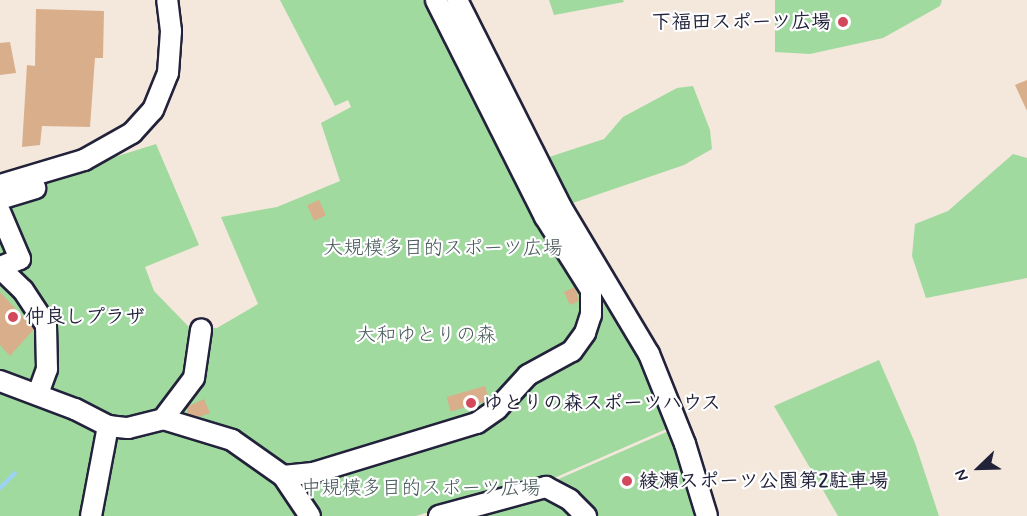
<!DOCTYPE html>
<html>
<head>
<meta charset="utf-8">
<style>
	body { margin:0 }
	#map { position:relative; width:1027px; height:516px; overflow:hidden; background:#f4e7dc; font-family:Mynerve,"Klee One",sans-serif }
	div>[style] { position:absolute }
	.green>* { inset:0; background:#a0da9f }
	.stream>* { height:4px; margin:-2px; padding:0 2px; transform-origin:2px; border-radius:2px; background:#9cd1fa }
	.building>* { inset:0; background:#d9ae8a; transform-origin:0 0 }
	.roads { filter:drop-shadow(2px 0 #22223b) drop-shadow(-2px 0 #22223b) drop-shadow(0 2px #22223b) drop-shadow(0 -2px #22223b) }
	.minor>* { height:20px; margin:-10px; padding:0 10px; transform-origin:10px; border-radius:10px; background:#fff }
	.dots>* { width:16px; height:16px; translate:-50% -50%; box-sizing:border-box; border:3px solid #fff; border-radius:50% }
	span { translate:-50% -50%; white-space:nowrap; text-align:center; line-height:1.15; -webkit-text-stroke:4.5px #fff; paint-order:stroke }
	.poi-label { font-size:20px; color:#22223b; font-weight:700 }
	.right { translate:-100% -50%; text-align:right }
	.left { translate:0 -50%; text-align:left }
	.park-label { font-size:20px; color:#485959 }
	.north { position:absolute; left:949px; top:438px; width:60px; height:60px; -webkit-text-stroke:4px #fff; paint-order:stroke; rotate:247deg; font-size:16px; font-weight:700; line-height:24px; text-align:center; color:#22223b }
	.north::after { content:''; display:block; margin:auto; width:21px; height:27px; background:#22223b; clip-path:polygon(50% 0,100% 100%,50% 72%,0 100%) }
</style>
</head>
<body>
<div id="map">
	<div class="green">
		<i style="clip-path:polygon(280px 0,449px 0,636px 345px,671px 427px,545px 482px,515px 485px,416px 516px,0 516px,0 193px,156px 144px,199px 245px,145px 267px,154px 291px,189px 327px,217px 328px,258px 304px,221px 217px,277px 207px,340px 181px,321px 123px,351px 107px,348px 100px,335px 106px)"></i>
		<i style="clip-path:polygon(549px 0,623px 0,624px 2px,554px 15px)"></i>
		<i style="clip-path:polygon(775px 0,942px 0,940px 6px,883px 38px,810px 54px,775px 52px)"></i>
		<i style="clip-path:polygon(693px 86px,710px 130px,712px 149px,684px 165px,570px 204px,546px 158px,604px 139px,623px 117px,677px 88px)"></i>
		<i style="clip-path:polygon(1013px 154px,1027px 158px,1027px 278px,926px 298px,912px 256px,915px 224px,948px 211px)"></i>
		<i style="clip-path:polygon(879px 360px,915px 443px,939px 516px,838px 516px,774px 406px)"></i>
		<i style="clip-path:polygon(671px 430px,698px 516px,425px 516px,514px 487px,547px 484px)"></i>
	</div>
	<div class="stream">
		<i style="left:0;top:488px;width:21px;rotate:-45deg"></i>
	</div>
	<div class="building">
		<i style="clip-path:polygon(36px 9px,104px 11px,103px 58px,95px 58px,90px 127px,42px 126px,40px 145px,22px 147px,27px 65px,35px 66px)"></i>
		<i style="clip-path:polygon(10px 42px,16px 73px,0 75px,0 43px)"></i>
		<i style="clip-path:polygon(1027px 80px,1027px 111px,1015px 85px)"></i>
		<i style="left:319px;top:200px;width:17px;height:13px;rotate:66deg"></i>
		<i style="clip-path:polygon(575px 287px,579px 301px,570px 305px,564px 292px)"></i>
		<i style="clip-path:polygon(0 292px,34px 329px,10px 356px,0 345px)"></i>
		<i style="left:485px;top:386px;width:15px;height:40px;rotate:74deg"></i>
		<i style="clip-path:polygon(204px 399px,210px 413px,199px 417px,188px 414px,187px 407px)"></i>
	</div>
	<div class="roads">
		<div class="minor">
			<i style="left:457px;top:0;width:232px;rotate:63.3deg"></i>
			<i style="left:561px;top:207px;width:171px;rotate:59.1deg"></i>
			<i style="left:649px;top:354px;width:97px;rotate:68.2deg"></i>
			<i style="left:685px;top:444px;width:75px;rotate:73deg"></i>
			<i style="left:0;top:185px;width:88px;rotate:-16.6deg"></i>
			<i style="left:84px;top:160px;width:55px;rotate:-29.4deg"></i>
			<i style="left:132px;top:133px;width:31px;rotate:-48deg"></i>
			<i style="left:153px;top:110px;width:40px;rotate:-68deg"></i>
			<i style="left:168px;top:73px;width:42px;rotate:-85.9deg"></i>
			<i style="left:171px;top:31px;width:31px;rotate:-97deg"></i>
			<i style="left:0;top:199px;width:37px;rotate:-17deg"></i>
			<i style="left:0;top:212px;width:51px;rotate:66.9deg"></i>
			<i style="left:20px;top:259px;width:22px;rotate:158deg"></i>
			<i style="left:0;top:268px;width:32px;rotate:44deg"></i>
			<i style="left:23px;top:290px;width:42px;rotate:56.7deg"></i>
			<i style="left:46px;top:325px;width:44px;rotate:88.7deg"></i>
			<i style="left:47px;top:369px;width:27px;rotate:110deg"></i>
			<i style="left:0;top:381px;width:80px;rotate:20.5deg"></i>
			<i style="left:75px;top:409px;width:37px;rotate:27deg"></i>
			<i style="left:108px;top:426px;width:20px;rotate:6deg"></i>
			<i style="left:128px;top:428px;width:36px;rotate:-14deg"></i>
			<i style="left:163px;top:419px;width:72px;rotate:16.9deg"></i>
			<i style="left:232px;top:440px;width:62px;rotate:35.2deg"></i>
			<i style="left:283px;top:476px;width:48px;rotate:56deg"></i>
			<i style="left:163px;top:419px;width:51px;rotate:-52.9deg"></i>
			<i style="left:194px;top:378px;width:49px;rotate:-81.7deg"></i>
			<i style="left:283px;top:476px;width:30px;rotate:-6deg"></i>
			<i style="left:313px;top:473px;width:171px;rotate:-17deg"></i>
			<i style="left:477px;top:423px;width:24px;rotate:-35deg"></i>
			<i style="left:497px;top:409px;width:46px;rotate:-47.6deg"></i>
			<i style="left:528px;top:375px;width:50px;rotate:-28.6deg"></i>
			<i style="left:572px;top:351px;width:22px;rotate:-54deg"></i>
			<i style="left:585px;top:333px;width:19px;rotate:-72deg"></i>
			<i style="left:591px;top:315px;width:25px;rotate:-90deg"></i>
			<i style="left:591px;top:290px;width:86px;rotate:-122.2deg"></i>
			<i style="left:545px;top:217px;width:243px;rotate:-116.7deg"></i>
			<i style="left:91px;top:516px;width:92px;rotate:-79.3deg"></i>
			<i style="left:439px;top:516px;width:111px;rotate:-15.2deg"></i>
			<i style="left:546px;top:487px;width:27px;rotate:28deg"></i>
			<i style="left:570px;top:500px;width:23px;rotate:45deg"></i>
		</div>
	</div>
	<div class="dots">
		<i style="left:843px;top:22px;background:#d1495b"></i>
		<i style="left:13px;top:317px;background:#d1495b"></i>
		<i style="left:471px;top:403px;background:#d1495b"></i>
		<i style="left:627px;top:481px;background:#d1495b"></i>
	</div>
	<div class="poi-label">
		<span class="right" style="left:831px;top:22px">下福田スポーツ広場</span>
		<span class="left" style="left:25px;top:317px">仲良しプラザ</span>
		<span class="left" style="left:483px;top:403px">ゆとりの森スポーツハウス</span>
		<span class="left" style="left:639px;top:481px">綾瀬スポーツ公園第2駐車場</span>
	</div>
	<div class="park-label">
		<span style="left:443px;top:248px">大規模多目的スポーツ広場</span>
		<span style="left:426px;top:335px">大和ゆとりの森</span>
		<span style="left:421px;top:488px">中規模多目的スポーツ広場</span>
	</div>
	<div class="north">N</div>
</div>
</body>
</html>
